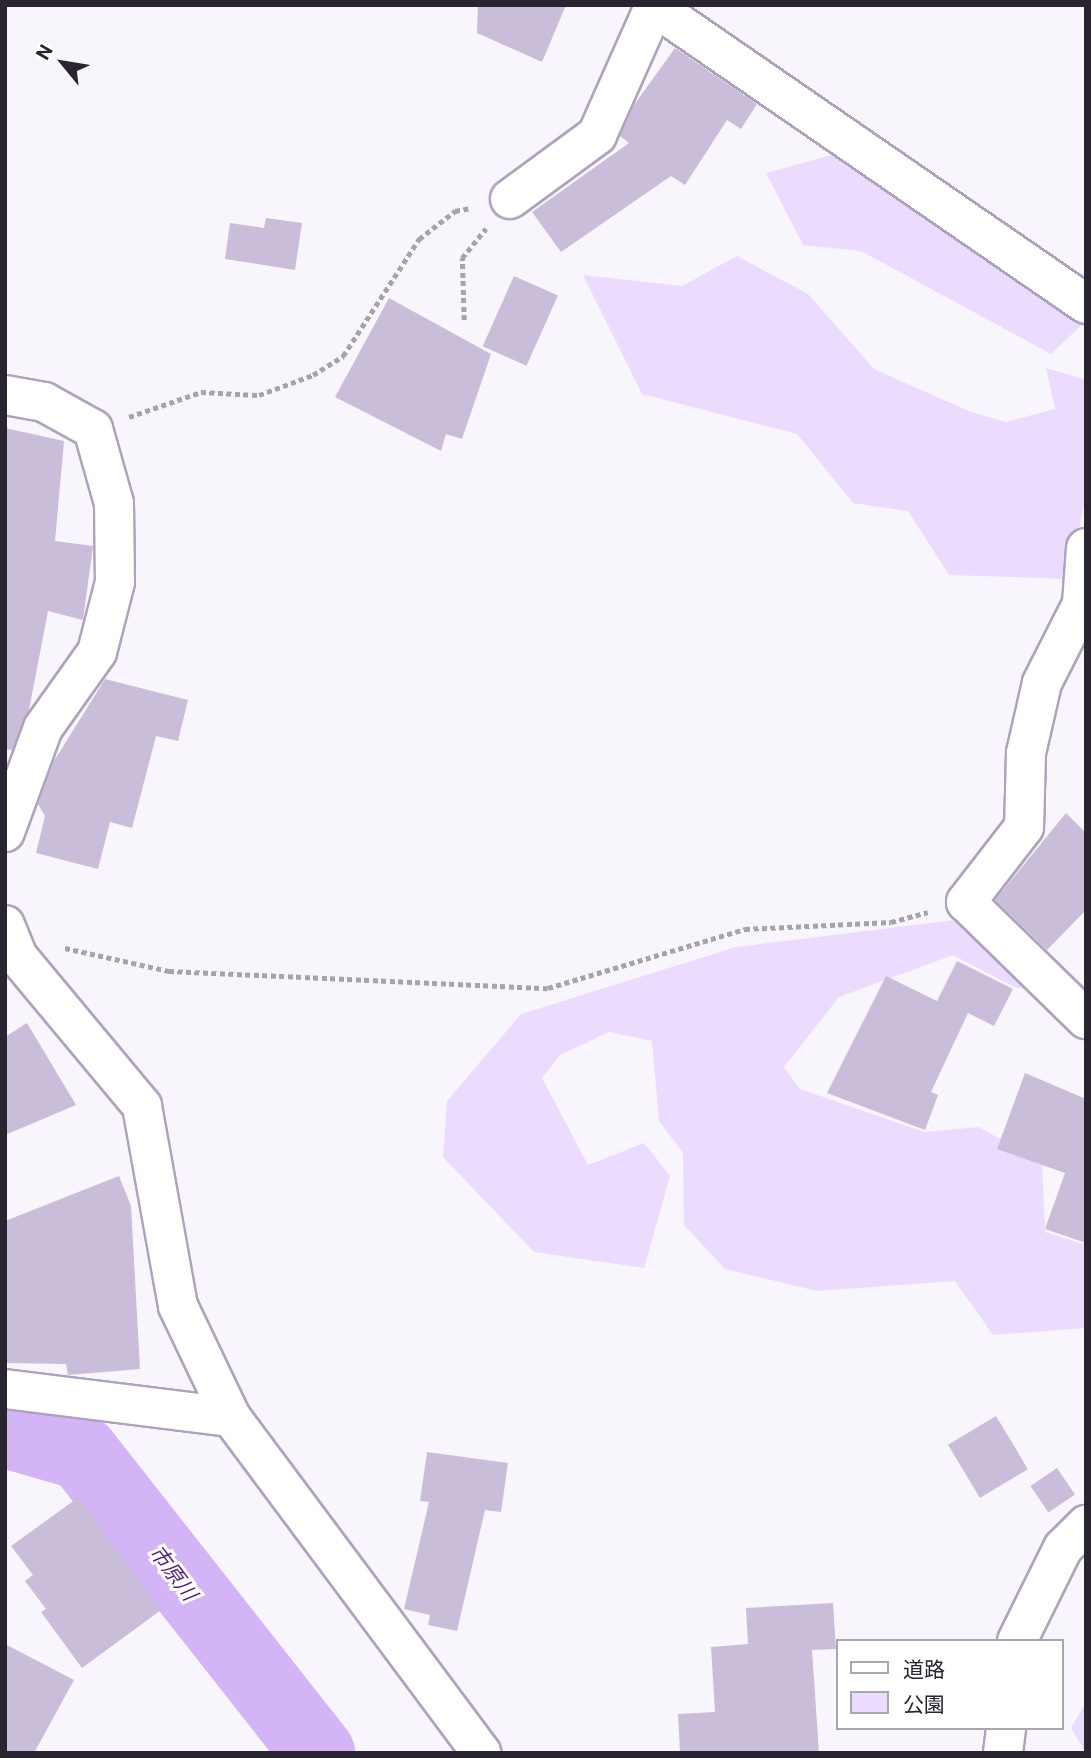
<!DOCTYPE html>
<html>
<head>
<meta charset="utf-8">
<style>
	body { margin:0 }
	#map { position:relative; width:1091px; height:1758px; overflow:hidden; background:#f8f6fc; font-family:Roboto,"Noto Sans JP",sans-serif }
	div>[style] { position:absolute }
	.green>* { inset:0; background:#ebdcff }
	.river>* { height:74px; margin:-37px; padding:0 37px; transform-origin:37px; border-radius:37px; background:#d3b4f7 }
	.building>* { inset:0; background:#c9bdd9; transform-origin:0 0 }
	.path>* { height:4.5px; margin-top:-2.25px; transform-origin:0; background:repeating-linear-gradient(90deg,#a7a3ab 0 5px,transparent 0 8.5px) }
	.roads { filter:drop-shadow(2px 0 #aea2bd) drop-shadow(-2px 0 #aea2bd) drop-shadow(0 2px #aea2bd) drop-shadow(0 -2px #aea2bd) }
	.minor>* { height:38px; margin:-19px; padding:0 19px; transform-origin:19px; border-radius:19px; background:#fff }
	span { translate:-50% -50%; white-space:nowrap; text-align:center; line-height:1.15; -webkit-text-stroke:6px #fff; paint-order:stroke }
	.water-label { font-size:21px; color:#541f7e; font-style:italic }
	.frame { position:absolute; inset:0; border:7px solid #29242f; pointer-events:none }
	.legend { position:absolute; left:836px; top:1639px; width:228px; height:91px; box-sizing:border-box; background:#fff; border:2px solid #a9a7ac; margin:0; padding:9px 12px; list-style:none; font-size:21px; color:#29242f }
	.legend li { display:flex; align-items:center; gap:14px; height:35px }
	.legend b { width:35px; border:2px solid #a9a7ac }
	.north { position:absolute; left:28px; top:28px; width:70px; height:70px; -webkit-text-stroke:5px #fff; paint-order:stroke; rotate:300deg; font-size:19px; font-weight:700; line-height:28px; text-align:center; color:#29242f }
	.north::after { content:''; display:block; margin:auto; width:24px; height:32px; background:#29242f; clip-path:polygon(50% 0,100% 100%,50% 72%,0 100%) }
</style>
</head>
<body>
<div id="map">
	<div class="green">
		<i style="clip-path:polygon(839px 153px,1086px 321px,1051px 354px,861px 251px,803px 245px,766px 173px)"></i>
		<i style="clip-path:polygon(737px 256px,808px 294px,874px 369px,971px 412px,1006px 422px,1055px 409px,1046px 368px,1086px 380px,1086px 495px,1068px 579px,949px 575px,908px 511px,853px 503px,797px 434px,642px 394px,583px 275px,682px 286px)"></i>
		<i style="clip-path:polygon(963px 919px,1030px 987px,1016px 988px,953px 955px,839px 997px,784px 1067px,800px 1089px,924px 1132px,978px 1127px,1042px 1161px,1045px 1232px,1086px 1245px,1086px 1328px,993px 1335px,955px 1281px,817px 1291px,725px 1269px,684px 1225px,683px 1153px,659px 1121px,652px 1041px,609px 1032px,560px 1055px,542px 1078px,588px 1165px,644px 1143px,670px 1176px,644px 1268px,534px 1252px,443px 1157px,447px 1101px,521px 1014px,736px 947px)"></i>
		<i style="clip-path:polygon(1086px 1702px,1086px 1753px,1071px 1728px)"></i>
	</div>
	<div class="river">
		<i style="left:5px;top:1431px;width:80px;rotate:15.9deg"></i>
		<i style="left:82px;top:1453px;width:382px;rotate:51.8deg"></i>
	</div>
	<div class="building">
		<i style="clip-path:polygon(478px 5px,566px 5px,542px 62px,477px 33px)"></i>
		<i style="clip-path:polygon(675px 48px,757px 104px,741px 129px,727px 120px,685px 185px,671px 176px,561px 252px,532px 212px,629px 143px,620px 136px,634px 105px)"></i>
		<i style="clip-path:polygon(266px 218px,302px 223px,295px 270px,225px 259px,230px 223px,264px 228px)"></i>
		<i style="left:514px;top:276px;width:48px;height:77px;rotate:24deg"></i>
		<i style="clip-path:polygon(389px 298px,491px 354px,462px 439px,446px 434px,441px 451px,335px 397px)"></i>
		<i style="clip-path:polygon(5px 428px,64px 441px,55px 541px,93px 546px,83px 620px,48px 611px,29px 710px,12px 750px,5px 749px)"></i>
		<i style="clip-path:polygon(105px 679px,188px 700px,178px 741px,156px 736px,132px 828px,110px 822px,98px 869px,36px 853px,45px 816px,38px 804px,54px 761px)"></i>
		<i style="clip-path:polygon(1066px 813px,1086px 833px,1086px 910px,1047px 950px,995px 900px)"></i>
		<i style="clip-path:polygon(957px 961px,1013px 989px,994px 1026px,968px 1013px,931px 1092px,938px 1095px,925px 1130px,827px 1093px,886px 976px,937px 1001px)"></i>
		<i style="clip-path:polygon(27px 1023px,76px 1105px,5px 1135px,5px 1037px)"></i>
		<i style="clip-path:polygon(1025px 1073px,1086px 1099px,1086px 1243px,1045px 1229px,1065px 1173px,997px 1149px)"></i>
		<i style="clip-path:polygon(119px 1176px,131px 1206px,140px 1369px,68px 1375px,66px 1364px,5px 1363px,5px 1221px)"></i>
		<i style="left:996px;top:1416px;width:62px;height:56px;rotate:59deg"></i>
		<i style="clip-path:polygon(427px 1452px,508px 1463px,501px 1512px,485px 1510px,457px 1631px,428px 1625px,430px 1615px,404px 1609px,429px 1502px,420px 1501px)"></i>
		<i style="left:1057px;top:1468px;width:32px;height:32px;rotate:56deg"></i>
		<i style="clip-path:polygon(79px 1497px,161px 1610px,82px 1668px,41px 1612px,46px 1609px,25px 1581px,33px 1575px,11px 1546px)"></i>
		<i style="clip-path:polygon(833px 1603px,836px 1649px,812px 1650px,819px 1753px,680px 1753px,678px 1714px,715px 1712px,711px 1647px,748px 1644px,746px 1608px)"></i>
		<i style="clip-path:polygon(5px 1644px,74px 1680px,34px 1753px,5px 1753px)"></i>
	</div>
	<div class="path">
		<i style="left:464px;top:320px;width:62px;rotate:-91.8deg"></i>
		<i style="left:462px;top:258px;width:38px;rotate:-51deg"></i>
		<i style="left:129px;top:417px;width:76px;rotate:-19.1deg"></i>
		<i style="left:201px;top:392px;width:58px;rotate:3deg"></i>
		<i style="left:259px;top:395px;width:58px;rotate:-20.3deg"></i>
		<i style="left:313px;top:375px;width:36px;rotate:-32deg"></i>
		<i style="left:343px;top:356px;width:140px;rotate:-57deg"></i>
		<i style="left:419px;top:239px;width:46px;rotate:-37.9deg"></i>
		<i style="left:455px;top:211px;width:16px;rotate:-11deg"></i>
		<i style="left:65px;top:948px;width:107px;rotate:12.5deg"></i>
		<i style="left:169px;top:971px;width:379px;rotate:2.6deg"></i>
		<i style="left:548px;top:988px;width:206px;rotate:-16.7deg"></i>
		<i style="left:745px;top:929px;width:146px;rotate:-2.7deg"></i>
		<i style="left:891px;top:922px;width:38px;rotate:-15deg"></i>
	</div>
	<div class="roads">
		<div class="minor">
			<i style="left:652px;top:5px;width:527px;rotate:34.56deg"></i>
			<i style="left:510px;top:199px;width:108px;rotate:-36.3deg"></i>
			<i style="left:597px;top:135px;width:140px;rotate:-66deg"></i>
			<i style="left:5px;top:395px;width:40px;rotate:10deg"></i>
			<i style="left:44px;top:402px;width:56px;rotate:28.9deg"></i>
			<i style="left:93px;top:429px;width:77px;rotate:74.2deg"></i>
			<i style="left:114px;top:503px;width:79px;rotate:89.3deg"></i>
			<i style="left:115px;top:582px;width:72px;rotate:104.4deg"></i>
			<i style="left:97px;top:652px;width:93px;rotate:125.4deg"></i>
			<i style="left:43px;top:728px;width:111px;rotate:110.1deg"></i>
			<i style="left:1086px;top:548px;width:56px;rotate:94.1deg"></i>
			<i style="left:1082px;top:604px;width:89px;rotate:116.9deg"></i>
			<i style="left:1042px;top:683px;width:72px;rotate:102.9deg"></i>
			<i style="left:1026px;top:753px;width:74px;rotate:91.5deg"></i>
			<i style="left:1024px;top:827px;width:95px;rotate:127.7deg"></i>
			<i style="left:966px;top:902px;width:168px;rotate:44.3deg"></i>
			<i style="left:5px;top:925px;width:35px;rotate:68deg"></i>
			<i style="left:18px;top:957px;width:194px;rotate:50.2deg"></i>
			<i style="left:142px;top:1106px;width:203px;rotate:79.8deg"></i>
			<i style="left:178px;top:1306px;width:123px;rotate:64.5deg"></i>
			<i style="left:5px;top:1389px;width:228px;rotate:7.1deg"></i>
			<i style="left:231px;top:1417px;width:419px;rotate:53.3deg"></i>
			<i style="left:1017px;top:1641px;width:104px;rotate:-63.7deg"></i>
			<i style="left:1063px;top:1548px;width:33px;rotate:-45deg"></i>
			<i style="left:1003px;top:1753px;width:25px;rotate:-83deg"></i>
		</div>
	</div>
	<div class="water-label">
		<span style="left:173px;top:1573px;rotate:53deg">市原川</span>
	</div>
	<div class="frame"></div>
	<ul class="legend">
	<li><b style="height:9px;background:#fff"></b>道路</li>
	<li><b style="height:19px;background:#ebdcff"></b>公園</li>
	</ul>
	<div class="north">N</div>
</div>
</body>
</html>
